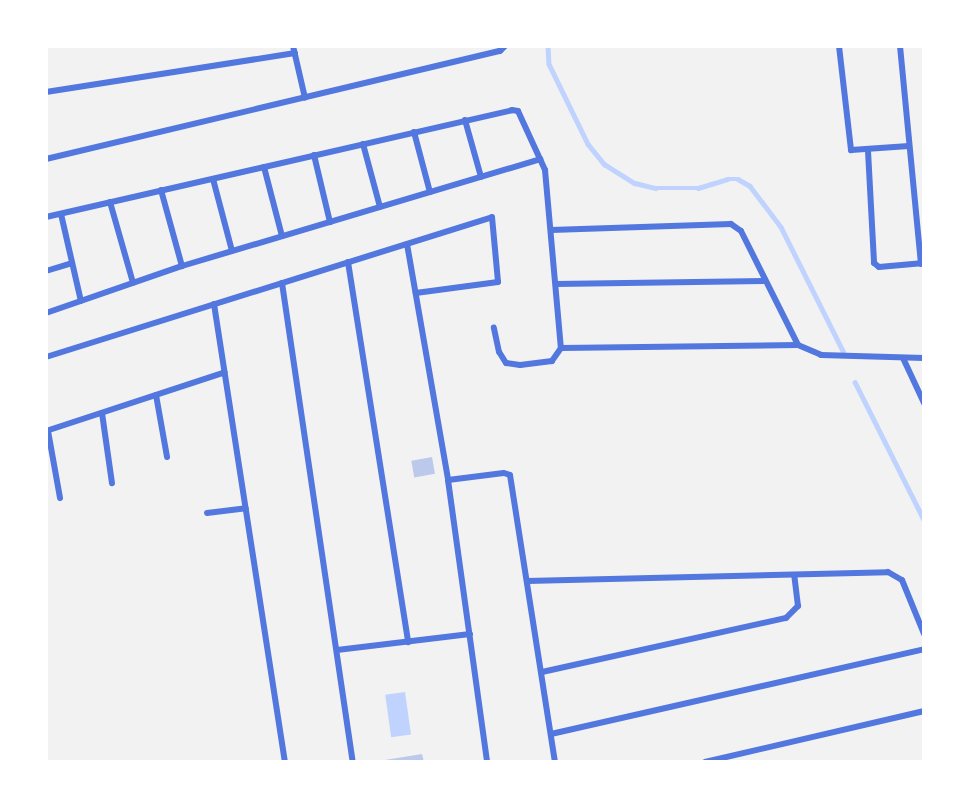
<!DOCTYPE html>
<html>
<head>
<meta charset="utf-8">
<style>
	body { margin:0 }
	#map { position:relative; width:970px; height:808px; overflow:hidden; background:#f2f2f2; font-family:Helvetica,sans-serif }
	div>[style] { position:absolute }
	.water>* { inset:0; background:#bfd3fe; transform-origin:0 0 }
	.stream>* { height:4.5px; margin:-2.25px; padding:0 2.25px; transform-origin:2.25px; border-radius:2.25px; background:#bfd3fe }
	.building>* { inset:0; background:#bdc9ec; transform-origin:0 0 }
	.minor>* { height:6px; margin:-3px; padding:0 3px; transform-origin:3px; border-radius:3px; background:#5277de }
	span { translate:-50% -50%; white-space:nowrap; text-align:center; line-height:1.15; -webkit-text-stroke:5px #fff; paint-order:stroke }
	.frame { position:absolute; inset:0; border:48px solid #fff; pointer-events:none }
</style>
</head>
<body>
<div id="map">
	<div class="water">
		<i style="left:405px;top:692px;width:43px;height:20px;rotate:82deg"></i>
	</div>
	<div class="stream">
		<i style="left:548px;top:46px;width:18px;rotate:87deg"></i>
		<i style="left:549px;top:64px;width:89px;rotate:64deg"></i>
		<i style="left:588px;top:144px;width:26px;rotate:51deg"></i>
		<i style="left:604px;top:164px;width:36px;rotate:32deg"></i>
		<i style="left:635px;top:183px;width:21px;rotate:14deg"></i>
		<i style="left:655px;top:188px;width:43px"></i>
		<i style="left:698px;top:188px;width:31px;rotate:-17deg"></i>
		<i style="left:728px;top:179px;width:10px"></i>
		<i style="left:738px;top:179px;width:14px;rotate:30deg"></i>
		<i style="left:750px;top:186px;width:51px;rotate:52.9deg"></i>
		<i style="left:781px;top:227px;width:139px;rotate:63.4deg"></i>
		<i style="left:855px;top:382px;width:154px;rotate:63.4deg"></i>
	</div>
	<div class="building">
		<i style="left:432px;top:457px;width:17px;height:21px;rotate:80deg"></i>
		<i style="clip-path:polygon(422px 754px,424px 762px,385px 762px,385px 760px)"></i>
	</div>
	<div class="minor">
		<i style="left:293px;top:46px;width:53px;rotate:77deg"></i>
		<i style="left:839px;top:46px;width:105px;rotate:83.4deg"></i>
		<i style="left:851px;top:150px;width:58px;rotate:-3.9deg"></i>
		<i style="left:900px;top:46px;width:219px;rotate:84.5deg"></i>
		<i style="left:46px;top:92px;width:252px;rotate:-8.9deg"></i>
		<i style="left:465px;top:120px;width:59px;rotate:74.3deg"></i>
		<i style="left:414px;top:132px;width:62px;rotate:75.1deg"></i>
		<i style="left:363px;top:144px;width:65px;rotate:74.9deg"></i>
		<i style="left:868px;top:151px;width:112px;rotate:86.9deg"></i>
		<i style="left:874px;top:263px;width:6px;rotate:39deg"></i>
		<i style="left:879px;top:267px;width:45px;rotate:-5.1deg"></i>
		<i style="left:314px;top:155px;width:69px;rotate:76.6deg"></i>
		<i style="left:46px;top:159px;width:467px;rotate:-13.4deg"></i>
		<i style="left:500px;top:51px;width:7px;rotate:-45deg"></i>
		<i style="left:264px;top:167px;width:71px;rotate:75.4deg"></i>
		<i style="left:213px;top:179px;width:74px;rotate:75.2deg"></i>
		<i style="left:161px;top:190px;width:79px;rotate:74.6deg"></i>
		<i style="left:110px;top:202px;width:84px;rotate:74.1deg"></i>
		<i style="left:61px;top:214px;width:89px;rotate:77.1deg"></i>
		<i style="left:46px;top:217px;width:478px;rotate:-12.9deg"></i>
		<i style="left:512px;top:110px;width:6px;rotate:9deg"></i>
		<i style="left:518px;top:111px;width:65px;rotate:65.4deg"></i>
		<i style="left:545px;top:170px;width:179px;rotate:84.9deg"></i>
		<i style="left:561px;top:348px;width:16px;rotate:125deg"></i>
		<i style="left:552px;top:361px;width:32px;rotate:173deg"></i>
		<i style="left:520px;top:365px;width:14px;rotate:-172deg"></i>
		<i style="left:506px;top:363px;width:13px;rotate:-122deg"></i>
		<i style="left:499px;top:352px;width:25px;rotate:-102deg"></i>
		<i style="left:551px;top:230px;width:180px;rotate:-1.9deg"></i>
		<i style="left:731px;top:224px;width:12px;rotate:35deg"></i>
		<i style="left:741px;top:231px;width:127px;rotate:63.4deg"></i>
		<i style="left:798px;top:345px;width:25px;rotate:23deg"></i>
		<i style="left:821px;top:355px;width:103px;rotate:1.7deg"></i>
		<i style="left:407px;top:244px;width:240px;rotate:80.1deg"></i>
		<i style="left:448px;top:480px;width:285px;rotate:82.1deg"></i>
		<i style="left:348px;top:262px;width:385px;rotate:81deg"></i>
		<i style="left:46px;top:271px;width:27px;rotate:-17deg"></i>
		<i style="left:282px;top:283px;width:484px;rotate:81.6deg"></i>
		<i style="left:556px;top:284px;width:209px;rotate:-0.8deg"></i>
		<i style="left:214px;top:304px;width:463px;rotate:81.2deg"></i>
		<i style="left:46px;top:313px;width:144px;rotate:-19.1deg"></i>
		<i style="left:182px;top:266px;width:374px;rotate:-16.6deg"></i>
		<i style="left:561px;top:348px;width:237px;rotate:-0.7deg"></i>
		<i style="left:46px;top:357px;width:467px;rotate:-17.4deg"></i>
		<i style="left:492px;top:217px;width:65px;rotate:84.7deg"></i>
		<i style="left:498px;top:282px;width:83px;rotate:172.4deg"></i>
		<i style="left:903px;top:358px;width:50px;rotate:65deg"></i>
		<i style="left:156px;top:395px;width:63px;rotate:79.9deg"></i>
		<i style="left:102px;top:413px;width:71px;rotate:81.9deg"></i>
		<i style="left:46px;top:431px;width:188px;rotate:-18.2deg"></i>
		<i style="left:48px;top:431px;width:68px;rotate:79.8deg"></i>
		<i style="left:448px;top:480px;width:56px;rotate:-7.1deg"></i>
		<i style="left:504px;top:473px;width:6px;rotate:18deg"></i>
		<i style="left:510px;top:475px;width:291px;rotate:81.1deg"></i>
		<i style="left:207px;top:513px;width:39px;rotate:-7deg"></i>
		<i style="left:527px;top:581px;width:361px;rotate:-1.4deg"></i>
		<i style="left:888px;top:572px;width:16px;rotate:30deg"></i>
		<i style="left:902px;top:580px;width:58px;rotate:67.8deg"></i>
		<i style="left:337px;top:650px;width:134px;rotate:-6.9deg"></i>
		<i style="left:542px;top:672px;width:250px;rotate:-12.5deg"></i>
		<i style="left:786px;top:618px;width:17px;rotate:-45deg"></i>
		<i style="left:798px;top:606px;width:31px;rotate:-97deg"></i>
		<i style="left:551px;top:734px;width:383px;rotate:-12.8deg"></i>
		<i style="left:705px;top:762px;width:225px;rotate:-13.1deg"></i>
	</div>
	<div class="frame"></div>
</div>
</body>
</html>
